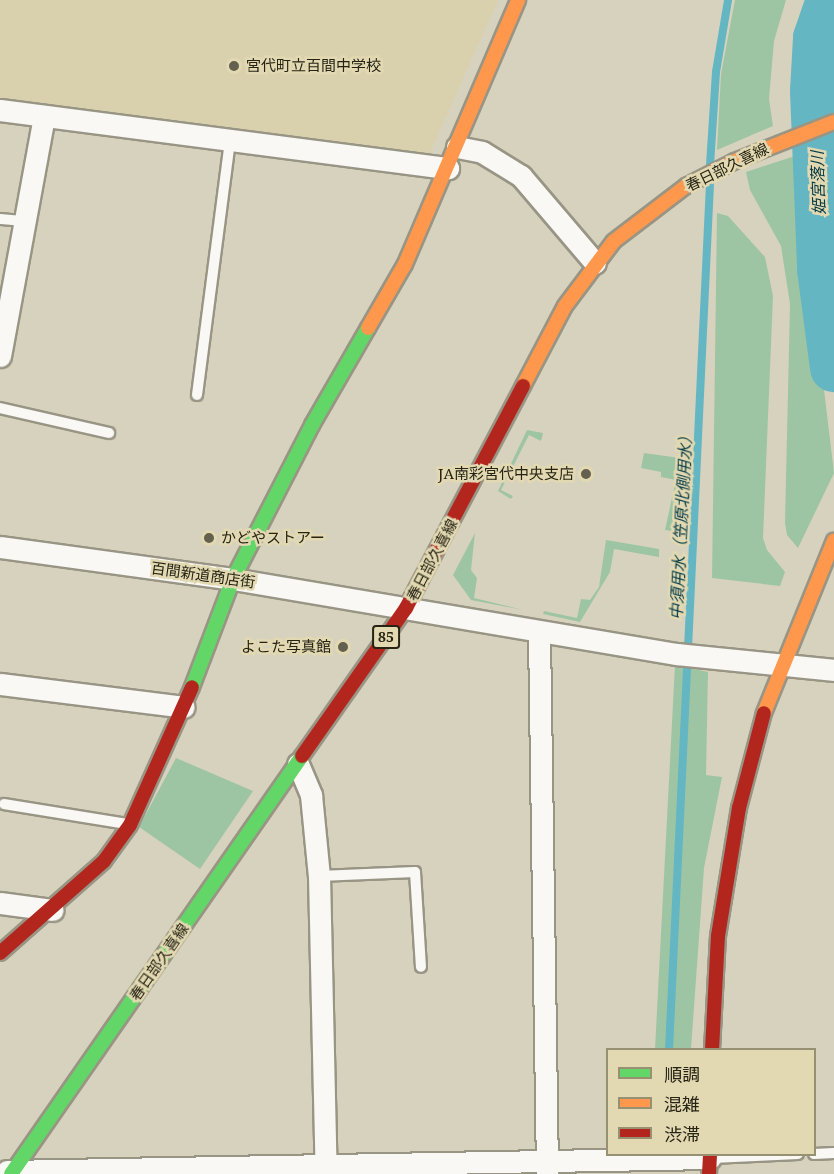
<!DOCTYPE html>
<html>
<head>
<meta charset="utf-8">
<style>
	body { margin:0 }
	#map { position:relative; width:834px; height:1174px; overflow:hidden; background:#d7d2bd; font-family:"Noto Serif","Noto Sans JP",serif }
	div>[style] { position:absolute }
	.built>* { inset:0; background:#d9d0ae }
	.green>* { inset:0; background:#9ec5a3 }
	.stream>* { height:8px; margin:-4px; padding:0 4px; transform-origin:4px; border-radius:4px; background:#64b6c3 }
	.river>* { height:48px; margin:-24px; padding:0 24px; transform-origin:24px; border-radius:24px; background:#64b6c3 }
	.roads { filter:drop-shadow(2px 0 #999585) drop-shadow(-2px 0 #999585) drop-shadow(0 2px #999585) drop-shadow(0 -2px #999585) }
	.lane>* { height:10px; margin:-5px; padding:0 5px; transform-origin:5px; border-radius:5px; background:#f9f8f5 }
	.street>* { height:21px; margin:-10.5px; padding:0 10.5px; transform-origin:10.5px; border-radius:10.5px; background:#f9f8f5 }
	.fast>* { height:14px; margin:-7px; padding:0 7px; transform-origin:7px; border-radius:7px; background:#63d668 }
	.slow>* { height:14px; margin:-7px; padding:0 7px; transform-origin:7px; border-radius:7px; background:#ff974d }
	.jam>* { height:14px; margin:-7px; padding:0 7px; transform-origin:7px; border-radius:7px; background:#b3261e }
	.dots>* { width:16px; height:16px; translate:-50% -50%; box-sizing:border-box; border:3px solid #e2d9b2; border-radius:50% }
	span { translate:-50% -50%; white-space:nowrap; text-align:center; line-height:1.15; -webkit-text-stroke:5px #e2d9b2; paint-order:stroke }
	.shield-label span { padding:2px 4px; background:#e2d9b2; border:2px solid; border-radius:4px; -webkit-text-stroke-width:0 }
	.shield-label { font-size:14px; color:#262314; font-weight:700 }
	.poi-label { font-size:15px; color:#262314 }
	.left { translate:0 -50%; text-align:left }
	.right { translate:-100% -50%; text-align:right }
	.street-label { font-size:15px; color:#262314 }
	.water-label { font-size:16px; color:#053b46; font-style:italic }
	.legend { position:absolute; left:606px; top:1048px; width:210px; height:108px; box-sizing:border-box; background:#e2d9b2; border:2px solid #979073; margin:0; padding:8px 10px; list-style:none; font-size:18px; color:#262314 }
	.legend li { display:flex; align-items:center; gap:12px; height:30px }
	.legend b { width:30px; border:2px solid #979073 }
</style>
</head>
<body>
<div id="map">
	<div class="built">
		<i style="clip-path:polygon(0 0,498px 0,428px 157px,0 99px)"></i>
	</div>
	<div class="green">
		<i style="clip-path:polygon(735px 0,786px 0,774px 41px,769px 99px,773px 126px,717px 150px,721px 74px)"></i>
		<i style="clip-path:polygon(832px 142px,834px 142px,834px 268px,831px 222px)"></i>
		<i style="clip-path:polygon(804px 153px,804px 223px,834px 473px,798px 548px,787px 535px,785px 523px,790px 304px,781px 246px,750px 190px,746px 172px)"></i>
		<i style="clip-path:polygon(717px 213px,728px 216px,765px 257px,773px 296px,763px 538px,767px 550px,785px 572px,780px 586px,712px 578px)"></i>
		<i style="clip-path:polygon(527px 430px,543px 433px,541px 441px,529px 435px,501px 490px,513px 496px,511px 499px,498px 491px)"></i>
		<i style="clip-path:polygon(644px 453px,680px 458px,672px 531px,665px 530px,676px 480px,661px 477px,661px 472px,641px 468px)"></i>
		<i style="clip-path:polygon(475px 533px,471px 570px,477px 578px,474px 598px,523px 610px,471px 600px,453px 575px)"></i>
		<i style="clip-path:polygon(606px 540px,659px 549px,659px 557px,614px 549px,610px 572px,580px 622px,543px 614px,544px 611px,577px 618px,581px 599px,590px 600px,599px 587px)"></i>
		<i style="clip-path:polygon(675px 665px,708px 672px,706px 775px,722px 777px,704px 868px,691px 1049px,655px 1049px)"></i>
		<i style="clip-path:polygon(176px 758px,253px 791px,200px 869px,139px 827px)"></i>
	</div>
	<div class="stream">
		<i style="left:710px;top:165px;width:93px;rotate:-86.3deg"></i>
		<i style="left:716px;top:72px;width:73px;rotate:-80.5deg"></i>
		<i style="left:669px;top:1050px;width:867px;rotate:-87.29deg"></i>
	</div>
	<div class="river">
		<i style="left:830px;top:0;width:40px;rotate:108.9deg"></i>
		<i style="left:817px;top:38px;width:53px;rotate:93.2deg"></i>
		<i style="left:814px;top:91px;width:178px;rotate:87.7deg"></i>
		<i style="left:821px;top:269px;width:100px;rotate:82.5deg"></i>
	</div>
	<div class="roads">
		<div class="lane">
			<i style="left:0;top:219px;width:25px;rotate:5deg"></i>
			<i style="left:197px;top:395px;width:257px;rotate:-82.6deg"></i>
			<i style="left:0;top:408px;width:112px;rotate:12.9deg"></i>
			<i style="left:4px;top:804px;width:126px;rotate:9.2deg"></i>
			<i style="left:319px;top:876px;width:96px;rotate:-2.4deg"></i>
			<i style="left:415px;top:872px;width:95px;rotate:86.4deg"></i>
			<i style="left:814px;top:1154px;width:20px;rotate:-3deg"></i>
			<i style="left:712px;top:1158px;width:86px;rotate:-2.7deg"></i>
		</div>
		<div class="street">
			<i style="left:0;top:110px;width:452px;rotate:7.4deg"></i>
			<i style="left:457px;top:147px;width:25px;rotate:11deg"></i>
			<i style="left:482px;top:152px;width:46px;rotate:31.6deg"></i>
			<i style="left:521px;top:176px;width:114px;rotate:49.6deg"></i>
			<i style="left:0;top:356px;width:244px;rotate:-79.6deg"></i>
			<i style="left:0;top:547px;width:235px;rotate:7.8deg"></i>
			<i style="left:233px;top:579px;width:450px;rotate:9.6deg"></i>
			<i style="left:677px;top:654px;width:158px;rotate:5.8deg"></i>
			<i style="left:539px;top:633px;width:540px;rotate:89.15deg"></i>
			<i style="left:0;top:684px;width:185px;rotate:7.1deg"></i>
			<i style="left:298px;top:764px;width:34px;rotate:67deg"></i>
			<i style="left:311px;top:795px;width:81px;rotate:84.4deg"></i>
			<i style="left:319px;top:876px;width:298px;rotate:88.7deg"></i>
			<i style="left:0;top:903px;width:53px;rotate:7.5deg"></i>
			<i style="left:7px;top:1171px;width:703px;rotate:-1.06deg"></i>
		</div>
		<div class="fast">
			<i style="left:192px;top:687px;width:116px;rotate:-69.2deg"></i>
			<i style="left:233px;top:579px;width:173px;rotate:-62.8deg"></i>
			<i style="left:312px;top:425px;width:112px;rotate:-60deg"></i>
			<i style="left:11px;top:1174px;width:509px;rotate:-55.16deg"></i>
		</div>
		<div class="slow">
			<i style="left:368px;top:328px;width:74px;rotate:-60deg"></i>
			<i style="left:405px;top:264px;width:287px;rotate:-66.8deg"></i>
			<i style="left:523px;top:386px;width:90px;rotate:-62.3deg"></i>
			<i style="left:565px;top:306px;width:81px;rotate:-53deg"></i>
			<i style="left:614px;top:241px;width:91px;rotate:-37.4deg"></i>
			<i style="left:686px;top:186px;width:55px;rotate:-27deg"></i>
			<i style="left:735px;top:161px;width:106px;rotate:-21.5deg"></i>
			<i style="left:764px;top:713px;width:186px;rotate:-67.9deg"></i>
		</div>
		<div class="jam">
			<i style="left:302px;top:756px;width:181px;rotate:-54.9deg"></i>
			<i style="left:406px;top:608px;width:251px;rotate:-62.2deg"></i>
			<i style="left:0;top:953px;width:139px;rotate:-41.5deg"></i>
			<i style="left:104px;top:861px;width:44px;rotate:-54.2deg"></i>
			<i style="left:130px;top:825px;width:151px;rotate:-65.8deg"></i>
			<i style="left:712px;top:1050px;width:114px;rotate:-87deg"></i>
			<i style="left:718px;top:936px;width:130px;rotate:-80.7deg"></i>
			<i style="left:739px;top:808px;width:98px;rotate:-75.3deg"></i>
			<i style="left:709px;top:1174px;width:20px;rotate:-87deg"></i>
		</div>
	</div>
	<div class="dots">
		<i style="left:234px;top:66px;background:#64604f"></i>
		<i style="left:586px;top:474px;background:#64604f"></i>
		<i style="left:209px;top:538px;background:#64604f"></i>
		<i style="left:343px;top:647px;background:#64604f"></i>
	</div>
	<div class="shield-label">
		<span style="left:386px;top:637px">85</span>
	</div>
	<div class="poi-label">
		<span class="left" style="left:246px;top:66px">宮代町立百間中学校</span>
		<span class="right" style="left:574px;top:474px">JA南彩宮代中央支店</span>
		<span class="left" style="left:221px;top:538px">かどやストアー</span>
		<span class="right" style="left:331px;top:647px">よこた写真館</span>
	</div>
	<div class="street-label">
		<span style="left:727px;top:167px;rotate:-26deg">春日部久喜線</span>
		<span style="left:432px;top:560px;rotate:-62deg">春日部久喜線</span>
		<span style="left:203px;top:575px;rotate:8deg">百間新道商店街</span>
		<span style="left:159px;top:962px;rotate:-55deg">春日部久喜線</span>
	</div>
	<div class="water-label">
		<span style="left:818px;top:183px;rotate:-92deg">姫宮落川</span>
		<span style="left:681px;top:524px;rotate:-87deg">中須用水（笠原北側用水）</span>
	</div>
	<ul class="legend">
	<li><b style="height:8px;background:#63d668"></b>順調</li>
	<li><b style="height:8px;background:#ff974d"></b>混雑</li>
	<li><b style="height:8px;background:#b3261e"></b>渋滞</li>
	</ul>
</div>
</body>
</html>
